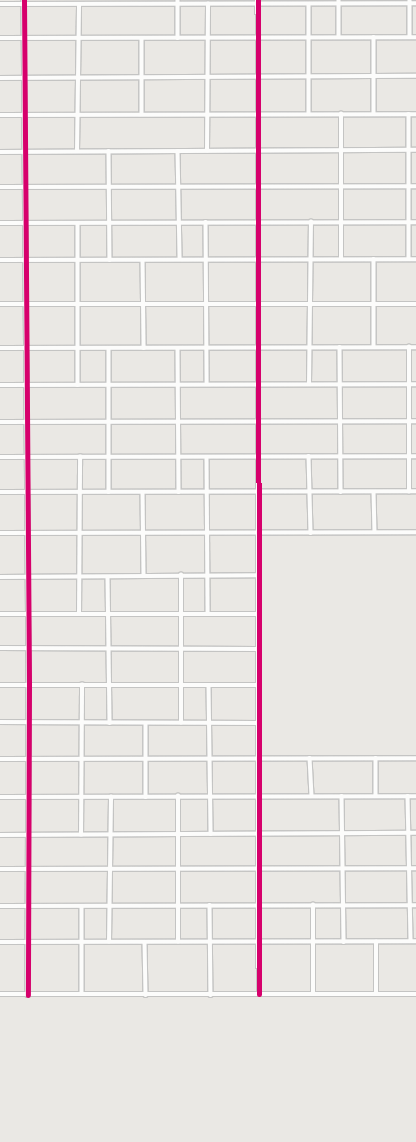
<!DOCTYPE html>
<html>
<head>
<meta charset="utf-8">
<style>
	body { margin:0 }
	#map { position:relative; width:416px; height:1142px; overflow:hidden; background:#eae8e4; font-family:Ubuntu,sans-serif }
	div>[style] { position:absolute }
	.roads { filter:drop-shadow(1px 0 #c4c4c3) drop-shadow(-1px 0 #c4c4c3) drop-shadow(0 1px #c4c4c3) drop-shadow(0 -1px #c4c4c3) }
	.minor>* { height:3.5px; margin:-1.75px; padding:0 1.75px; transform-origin:1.75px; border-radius:1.75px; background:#fcfcfb }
	.tertiary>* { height:4.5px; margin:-2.25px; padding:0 2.25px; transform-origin:2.25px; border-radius:2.25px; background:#fcfcfb }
	.cycleway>* { height:5px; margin:-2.5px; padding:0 2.5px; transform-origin:2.5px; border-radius:2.5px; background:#d6006c }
	span { translate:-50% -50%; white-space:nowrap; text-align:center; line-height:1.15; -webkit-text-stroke:3px #fff; paint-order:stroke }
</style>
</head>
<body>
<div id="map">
	<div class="roads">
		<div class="minor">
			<i style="left:24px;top:0;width:685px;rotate:89.58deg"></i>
			<i style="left:29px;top:685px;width:310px;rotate:90.2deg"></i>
			<i style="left:178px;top:0;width:38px;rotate:90deg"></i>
			<i style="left:258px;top:0;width:994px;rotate:89.94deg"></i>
			<i style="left:339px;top:0;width:37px;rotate:90deg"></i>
			<i style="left:410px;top:0;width:37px;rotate:90deg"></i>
			<i style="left:0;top:4px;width:416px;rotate:-0.1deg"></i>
			<i style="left:309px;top:4px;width:110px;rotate:90deg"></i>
			<i style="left:374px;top:37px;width:77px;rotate:90deg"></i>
			<i style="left:0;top:38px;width:416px;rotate:-0.1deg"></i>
			<i style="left:142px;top:38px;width:76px;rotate:90deg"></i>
			<i style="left:0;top:78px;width:416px;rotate:-0.3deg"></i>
			<i style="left:409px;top:114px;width:145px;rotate:90deg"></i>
			<i style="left:0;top:115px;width:416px;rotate:-0.1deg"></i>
			<i style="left:77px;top:151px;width:146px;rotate:-89.2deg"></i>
			<i style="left:109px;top:151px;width:109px;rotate:89.5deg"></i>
			<i style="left:178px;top:151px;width:108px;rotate:88.9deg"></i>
			<i style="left:207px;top:151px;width:147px;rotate:-89.6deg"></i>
			<i style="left:0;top:152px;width:416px;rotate:-0.3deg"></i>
			<i style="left:0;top:187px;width:416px;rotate:-0.1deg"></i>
			<i style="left:206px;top:222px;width:162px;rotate:89.6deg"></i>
			<i style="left:0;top:223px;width:416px;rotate:-0.1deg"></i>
			<i style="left:78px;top:223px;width:162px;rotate:90deg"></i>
			<i style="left:341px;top:259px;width:145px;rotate:-90deg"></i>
			<i style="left:374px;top:259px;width:88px;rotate:90deg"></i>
			<i style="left:0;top:260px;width:416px;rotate:-0.1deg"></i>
			<i style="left:143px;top:260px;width:88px;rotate:89.3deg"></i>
			<i style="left:340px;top:347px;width:145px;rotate:89.6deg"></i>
			<i style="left:0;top:348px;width:416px;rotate:-0.1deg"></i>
			<i style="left:109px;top:348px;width:144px;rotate:90deg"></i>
			<i style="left:178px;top:348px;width:144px;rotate:89.6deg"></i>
			<i style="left:309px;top:384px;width:162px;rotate:-89.3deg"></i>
			<i style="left:0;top:385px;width:416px;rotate:-0.1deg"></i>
			<i style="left:0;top:422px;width:416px;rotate:-0.1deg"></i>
			<i style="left:309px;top:456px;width:77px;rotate:88.5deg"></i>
			<i style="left:0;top:457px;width:416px;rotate:-0.1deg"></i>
			<i style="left:207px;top:457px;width:157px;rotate:89.6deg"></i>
			<i style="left:0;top:492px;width:416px;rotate:-0.1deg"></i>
			<i style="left:143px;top:492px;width:84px;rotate:89.3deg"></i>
			<i style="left:374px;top:492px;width:40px;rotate:88.6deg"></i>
			<i style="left:409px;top:492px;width:145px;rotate:-90deg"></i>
			<i style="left:0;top:533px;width:416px;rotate:-0.1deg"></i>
			<i style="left:0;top:577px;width:257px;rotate:-0.4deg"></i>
			<i style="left:108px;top:577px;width:146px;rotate:89.2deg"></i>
			<i style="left:0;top:614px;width:258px"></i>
			<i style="left:79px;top:614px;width:157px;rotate:-89.6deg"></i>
			<i style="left:0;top:648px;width:258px;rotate:0.2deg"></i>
			<i style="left:0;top:685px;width:258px"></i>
			<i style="left:209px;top:685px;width:149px;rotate:89.2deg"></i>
			<i style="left:0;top:722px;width:258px;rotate:0.2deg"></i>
			<i style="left:146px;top:723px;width:74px;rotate:90deg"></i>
			<i style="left:181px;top:723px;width:148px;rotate:-90deg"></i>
			<i style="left:310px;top:758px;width:38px;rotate:87deg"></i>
			<i style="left:376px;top:758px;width:38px;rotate:90deg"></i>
			<i style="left:0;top:759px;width:416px;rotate:-0.1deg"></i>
			<i style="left:342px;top:796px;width:146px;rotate:89.2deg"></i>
			<i style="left:408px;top:796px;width:145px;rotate:88.8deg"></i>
			<i style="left:0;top:797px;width:416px;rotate:-0.1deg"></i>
			<i style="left:0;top:835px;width:416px;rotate:-0.3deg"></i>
			<i style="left:81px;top:835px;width:150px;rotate:-89.6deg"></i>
			<i style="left:0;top:869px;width:416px;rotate:-0.1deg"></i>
			<i style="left:210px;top:905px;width:90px;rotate:89.4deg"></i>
			<i style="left:0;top:906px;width:416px;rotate:-0.1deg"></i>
			<i style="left:82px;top:906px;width:88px;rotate:90deg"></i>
			<i style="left:0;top:942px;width:416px;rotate:-0.1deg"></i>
			<i style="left:109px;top:942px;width:145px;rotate:-89.2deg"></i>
			<i style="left:145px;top:942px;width:53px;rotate:88.9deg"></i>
			<i style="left:178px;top:942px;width:146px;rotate:-90deg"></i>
			<i style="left:313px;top:994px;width:89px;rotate:-90deg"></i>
			<i style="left:376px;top:994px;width:52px;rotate:-90deg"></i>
		</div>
		<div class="tertiary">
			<i style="left:0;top:304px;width:416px"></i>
			<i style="left:0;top:994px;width:416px"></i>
		</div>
	</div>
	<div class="cycleway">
		<i style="left:24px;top:0;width:685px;rotate:89.58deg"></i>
		<i style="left:29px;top:685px;width:310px;rotate:90.2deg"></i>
		<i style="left:258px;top:0;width:994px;rotate:89.94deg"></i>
	</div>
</div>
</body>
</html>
